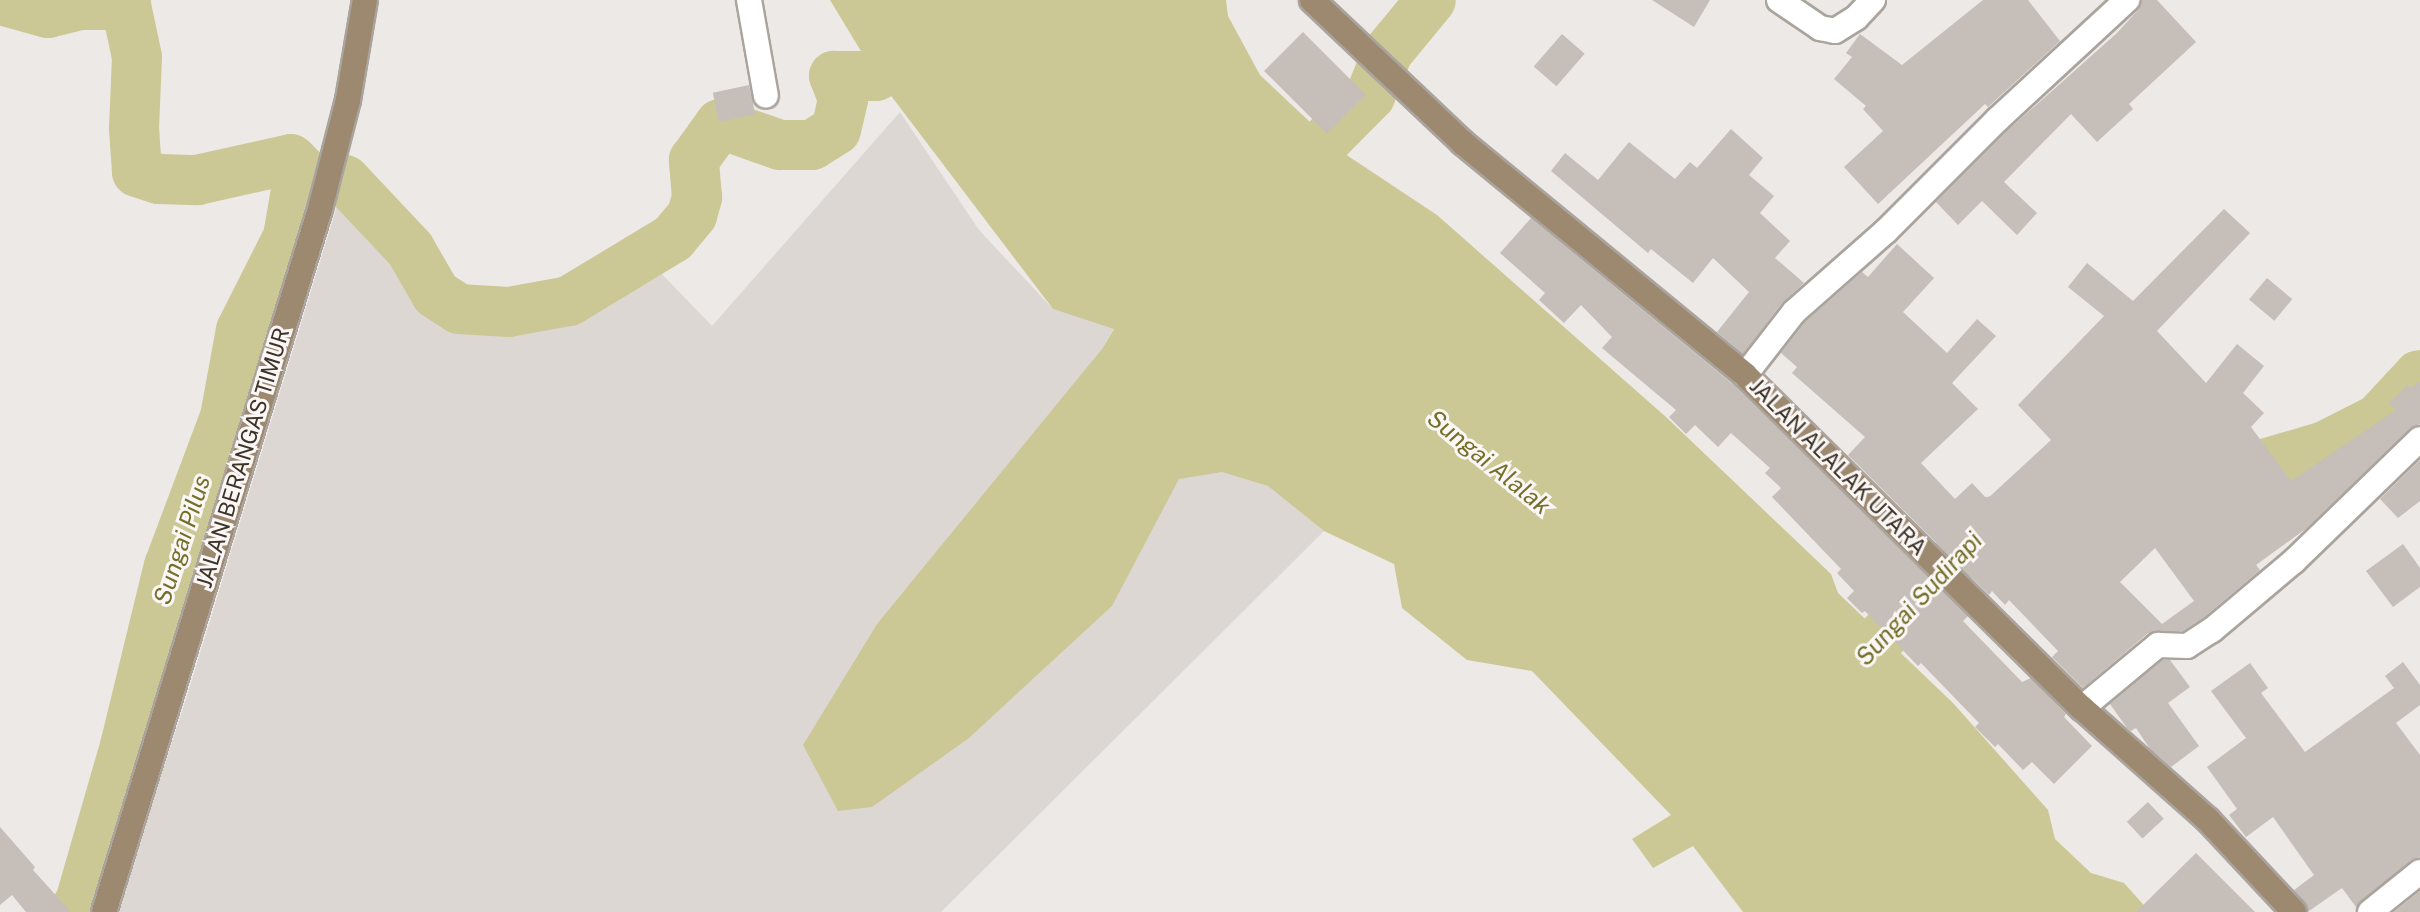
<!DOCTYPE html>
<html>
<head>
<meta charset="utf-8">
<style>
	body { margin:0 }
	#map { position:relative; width:2420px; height:912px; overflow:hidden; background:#ede9e6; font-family:"Public Sans",sans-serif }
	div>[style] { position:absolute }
	.built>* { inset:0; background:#ddd7d4 }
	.water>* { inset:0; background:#cbc895 }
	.river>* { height:50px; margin:-25px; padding:0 25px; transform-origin:25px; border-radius:25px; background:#cbc895 }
	.building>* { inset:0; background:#c5beb9; transform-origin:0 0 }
	.roads { filter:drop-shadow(2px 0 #aaa49d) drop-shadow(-2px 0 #aaa49d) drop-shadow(0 2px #aaa49d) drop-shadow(0 -2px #aaa49d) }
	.street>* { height:24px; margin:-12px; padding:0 12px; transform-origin:12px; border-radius:12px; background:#fff }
	.primary>* { height:24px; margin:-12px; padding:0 12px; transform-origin:12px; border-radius:12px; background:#9d8870 }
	span { translate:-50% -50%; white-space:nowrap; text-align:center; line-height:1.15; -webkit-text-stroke:6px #faf7f6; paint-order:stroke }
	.street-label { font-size:22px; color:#3d3327 }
	.water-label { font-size:24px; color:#737028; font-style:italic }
</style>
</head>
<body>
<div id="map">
	<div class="built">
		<i style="clip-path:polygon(900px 112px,979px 230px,1053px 309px,1114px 328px,1102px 349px,1324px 531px,941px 912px,113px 912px,137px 849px,186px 699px,345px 180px,433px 312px,485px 331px,571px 320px,659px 271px,712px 326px)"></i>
	</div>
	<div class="water">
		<i style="clip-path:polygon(830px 0,1226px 0,1228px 16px,1260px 75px,1342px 152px,1437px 215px,1666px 417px,1831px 574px,1838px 593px,1953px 703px,2048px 810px,2055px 839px,2091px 873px,2124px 883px,2150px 912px,1743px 912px,1693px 846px,1653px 868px,1632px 839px,1671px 815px,1532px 671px,1467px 660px,1402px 608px,1394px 564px,1324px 531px,1268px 486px,1222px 472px,1179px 479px,1112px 606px,969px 738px,872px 807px,838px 811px,803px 745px,877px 624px,1102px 349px,1114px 329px,1053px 309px,876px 76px)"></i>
	</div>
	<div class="river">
		<i style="left:1px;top:0;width:49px;rotate:15.5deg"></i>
		<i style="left:48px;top:13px;width:34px;rotate:-14deg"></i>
		<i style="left:81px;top:5px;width:45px"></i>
		<i style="left:126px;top:5px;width:53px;rotate:78.1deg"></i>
		<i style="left:137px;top:57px;width:71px;rotate:92.4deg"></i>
		<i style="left:134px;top:128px;width:44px;rotate:86.1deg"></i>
		<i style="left:137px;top:172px;width:23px;rotate:18deg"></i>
		<i style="left:159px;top:179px;width:38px;rotate:2deg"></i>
		<i style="left:197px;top:180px;width:96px;rotate:-12.6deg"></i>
		<i style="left:291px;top:159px;width:25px;rotate:45deg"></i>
		<i style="left:309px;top:177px;width:36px;rotate:5deg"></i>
		<i style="left:345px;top:180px;width:95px;rotate:46.7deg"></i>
		<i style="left:410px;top:249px;width:52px;rotate:60deg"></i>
		<i style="left:436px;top:294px;width:27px;rotate:33deg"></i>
		<i style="left:459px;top:309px;width:50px;rotate:3.4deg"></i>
		<i style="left:509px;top:312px;width:61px;rotate:-10.4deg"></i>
		<i style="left:569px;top:301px;width:122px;rotate:-31.2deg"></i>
		<i style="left:673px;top:238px;width:30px;rotate:-50deg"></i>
		<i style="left:692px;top:215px;width:19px;rotate:-74deg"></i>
		<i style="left:697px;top:197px;width:37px;rotate:-95deg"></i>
		<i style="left:694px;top:160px;width:44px;rotate:-54.2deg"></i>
		<i style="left:720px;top:124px;width:64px;rotate:19.3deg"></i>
		<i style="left:780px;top:145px;width:32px"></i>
		<i style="left:812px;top:145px;width:28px;rotate:-32deg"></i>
		<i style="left:836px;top:130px;width:32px;rotate:-77deg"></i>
		<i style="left:843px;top:99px;width:25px;rotate:-111deg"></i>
		<i style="left:834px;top:76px;width:42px"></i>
		<i style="left:876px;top:76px;width:128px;rotate:-36.4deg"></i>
		<i style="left:1281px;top:186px;width:127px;rotate:-45.3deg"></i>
		<i style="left:1370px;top:96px;width:48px;rotate:-67.8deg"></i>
		<i style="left:1388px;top:52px;width:67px;rotate:-50.4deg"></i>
		<i style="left:2222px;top:490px;width:11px;rotate:15deg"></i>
		<i style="left:2233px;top:493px;width:36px;rotate:-48deg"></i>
		<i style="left:2257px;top:466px;width:71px;rotate:-16.4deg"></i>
		<i style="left:2325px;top:446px;width:59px;rotate:-27deg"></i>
		<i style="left:2378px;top:419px;width:60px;rotate:-47deg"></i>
		<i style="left:1837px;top:684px;width:224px;rotate:-46.5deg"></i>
		<i style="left:1991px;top:522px;width:16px;rotate:-11deg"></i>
		<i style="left:73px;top:912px;width:12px;rotate:-55deg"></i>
		<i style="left:80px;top:902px;width:162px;rotate:-73.9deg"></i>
		<i style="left:125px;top:746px;width:185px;rotate:-76.3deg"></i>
		<i style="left:169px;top:566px;width:159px;rotate:-69.4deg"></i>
		<i style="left:225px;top:417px;width:88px;rotate:-79.6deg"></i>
		<i style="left:241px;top:330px;width:104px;rotate:-63.2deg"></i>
		<i style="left:288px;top:237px;width:48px;rotate:-80.3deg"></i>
		<i style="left:296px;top:190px;width:18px;rotate:-45deg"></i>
	</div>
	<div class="building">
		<i style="clip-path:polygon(1652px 0,1710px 0,1694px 27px)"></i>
		<i style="clip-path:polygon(1983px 0,2028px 0,2060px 41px,1988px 107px,1985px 104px,1878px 204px,1844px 167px,1883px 131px,1863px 109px,1866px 106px,1834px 79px,1852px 57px,1846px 53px,1860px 34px,1902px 65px)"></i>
		<i style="clip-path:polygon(2142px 0,2157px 0,2196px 42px,2129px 104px,2133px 109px,2097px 142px,2071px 114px,2004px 182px,2037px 213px,2017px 235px,1982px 201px,1958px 225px,1936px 202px,2008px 130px,2117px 33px,2138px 10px)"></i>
		<i style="left:1303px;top:32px;width:89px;height:55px;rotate:45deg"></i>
		<i style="left:1562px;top:34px;width:30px;height:43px;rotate:41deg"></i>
		<i style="left:749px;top:85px;width:30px;height:37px;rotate:78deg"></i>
		<i style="clip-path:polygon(1731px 129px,1763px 158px,1749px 175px,1774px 196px,1760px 213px,1790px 241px,1775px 258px,1804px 283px,1782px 303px,1743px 354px,1717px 332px,1749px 292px,1713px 258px,1693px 283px,1651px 249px,1648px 253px,1551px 171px,1565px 153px,1598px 180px,1629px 142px,1675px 179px,1690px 162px,1697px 168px)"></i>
		<i style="clip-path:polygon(evenodd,2224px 209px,2250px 233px,2157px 331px,2206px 383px,2237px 344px,2264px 366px,2243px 393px,2264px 413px,2251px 427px,2291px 481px,2396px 410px,2389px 403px,2408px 385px,2410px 388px,2420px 381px,2420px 424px,2410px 428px,2307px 528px,2256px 565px,2260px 570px,2203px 618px,2183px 631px,2148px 633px,2083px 688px,2052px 657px,2058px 651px,2009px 600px,2005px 605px,1992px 591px,1989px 595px,1848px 455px,1865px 437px,1792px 373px,1797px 367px,1781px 353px,1805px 322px,1862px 272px,1868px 277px,1897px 244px,1934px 278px,1903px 312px,1947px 353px,1977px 319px,1996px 336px,1952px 383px,1978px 409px,1921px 463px,1955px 499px,1972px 483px,1987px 499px,2051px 440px,2018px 405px,2104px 316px,2068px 287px,2087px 263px,2133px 301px,2224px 209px,2155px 548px,2194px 601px,2162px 624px,2120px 582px,2155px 548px)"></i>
		<i style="clip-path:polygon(1531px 218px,1735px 386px,1968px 616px,1963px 621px,2022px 682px,2031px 678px,2066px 714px,2064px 717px,2092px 746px,2054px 784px,2032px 762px,2023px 770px,1998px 744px,1995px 747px,1975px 727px,1979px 723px,1921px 663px,1918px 666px,1865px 611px,1862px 613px,1847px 598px,1854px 591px,1837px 573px,1841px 569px,1772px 497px,1781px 488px,1765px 473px,1770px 468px,1731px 433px,1718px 447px,1695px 425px,1686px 434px,1669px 417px,1676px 410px,1602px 348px,1612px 337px,1581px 305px,1564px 323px,1539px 300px,1545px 293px,1500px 253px)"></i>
		<i style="left:2267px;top:278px;width:33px;height:28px;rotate:40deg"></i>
		<i style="clip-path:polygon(2420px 460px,2420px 501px,2398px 518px,2380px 499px)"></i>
		<i style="clip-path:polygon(2403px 544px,2420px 568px,2420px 587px,2393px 607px,2366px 571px)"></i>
		<i style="clip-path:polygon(2163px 660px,2170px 660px,2190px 687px,2168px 703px,2199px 746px,2171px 767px,2150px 749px,2136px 728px,2131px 731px,2127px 728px,2110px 704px)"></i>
		<i style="clip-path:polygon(2403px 662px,2420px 685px,2420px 705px,2396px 723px,2420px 755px,2420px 857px,2411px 860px,2356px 907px,2342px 888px,2309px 911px,2294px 890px,2314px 875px,2273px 817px,2246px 837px,2229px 815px,2237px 809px,2207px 767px,2246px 738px,2211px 691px,2250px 663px,2268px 688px,2261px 693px,2305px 752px,2394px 688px,2385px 676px)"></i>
		<i style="left:2148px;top:802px;width:23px;height:29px;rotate:47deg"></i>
		<i style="clip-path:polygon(0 827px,35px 867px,33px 870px,71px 912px,26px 912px,12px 895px,0 905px)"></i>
		<i style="clip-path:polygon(2196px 853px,2255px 912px,2136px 912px)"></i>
		<i style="clip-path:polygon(2420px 891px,2420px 912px,2394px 912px)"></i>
	</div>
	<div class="roads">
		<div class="street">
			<i style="left:749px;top:0;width:97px;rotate:80deg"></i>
			<i style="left:1779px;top:0;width:50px;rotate:34.3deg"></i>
			<i style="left:1820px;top:28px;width:15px;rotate:11deg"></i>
			<i style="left:1835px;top:31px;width:25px;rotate:-32deg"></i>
			<i style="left:1856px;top:18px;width:25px;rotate:-47deg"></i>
			<i style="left:1745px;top:375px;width:80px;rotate:-52.1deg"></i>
			<i style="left:1794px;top:312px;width:123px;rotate:-41.4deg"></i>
			<i style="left:1886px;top:231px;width:158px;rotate:-45deg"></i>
			<i style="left:1998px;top:119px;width:176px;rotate:-42.7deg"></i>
			<i style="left:2082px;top:708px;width:99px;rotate:-39.7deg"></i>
			<i style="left:2158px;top:645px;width:29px;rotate:2deg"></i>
			<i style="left:2187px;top:646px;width:30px;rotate:-33deg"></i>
			<i style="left:2212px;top:630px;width:107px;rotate:-40.1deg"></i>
			<i style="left:2294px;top:561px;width:175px;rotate:-44.1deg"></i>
			<i style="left:2370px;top:912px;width:64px;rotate:-38.7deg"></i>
		</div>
		<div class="primary">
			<i style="left:1312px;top:0;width:208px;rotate:43.4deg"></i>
			<i style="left:1463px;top:143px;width:365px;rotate:39.4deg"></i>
			<i style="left:1745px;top:375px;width:474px;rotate:44.7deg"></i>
			<i style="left:2082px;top:708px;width:169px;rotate:41.6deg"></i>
			<i style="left:2208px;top:820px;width:126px;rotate:46.9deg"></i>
			<i style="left:104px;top:912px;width:735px;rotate:-72.92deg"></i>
			<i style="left:320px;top:209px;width:113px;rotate:-75.6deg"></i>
			<i style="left:348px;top:100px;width:101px;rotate:-80.4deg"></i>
		</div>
	</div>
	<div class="street-label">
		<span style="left:243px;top:458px;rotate:-73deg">JALAN BERANGAS TIMUR</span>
		<span style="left:1838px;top:467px;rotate:45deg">JALAN ALALAK UTARA</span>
	</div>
	<div class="water-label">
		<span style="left:1489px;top:462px;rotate:39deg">Sungai Alalak</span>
		<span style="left:182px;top:540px;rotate:-72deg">Sungai Pilus</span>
		<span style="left:1919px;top:599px;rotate:-47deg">Sungai Sudirapi</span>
	</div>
</div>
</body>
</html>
